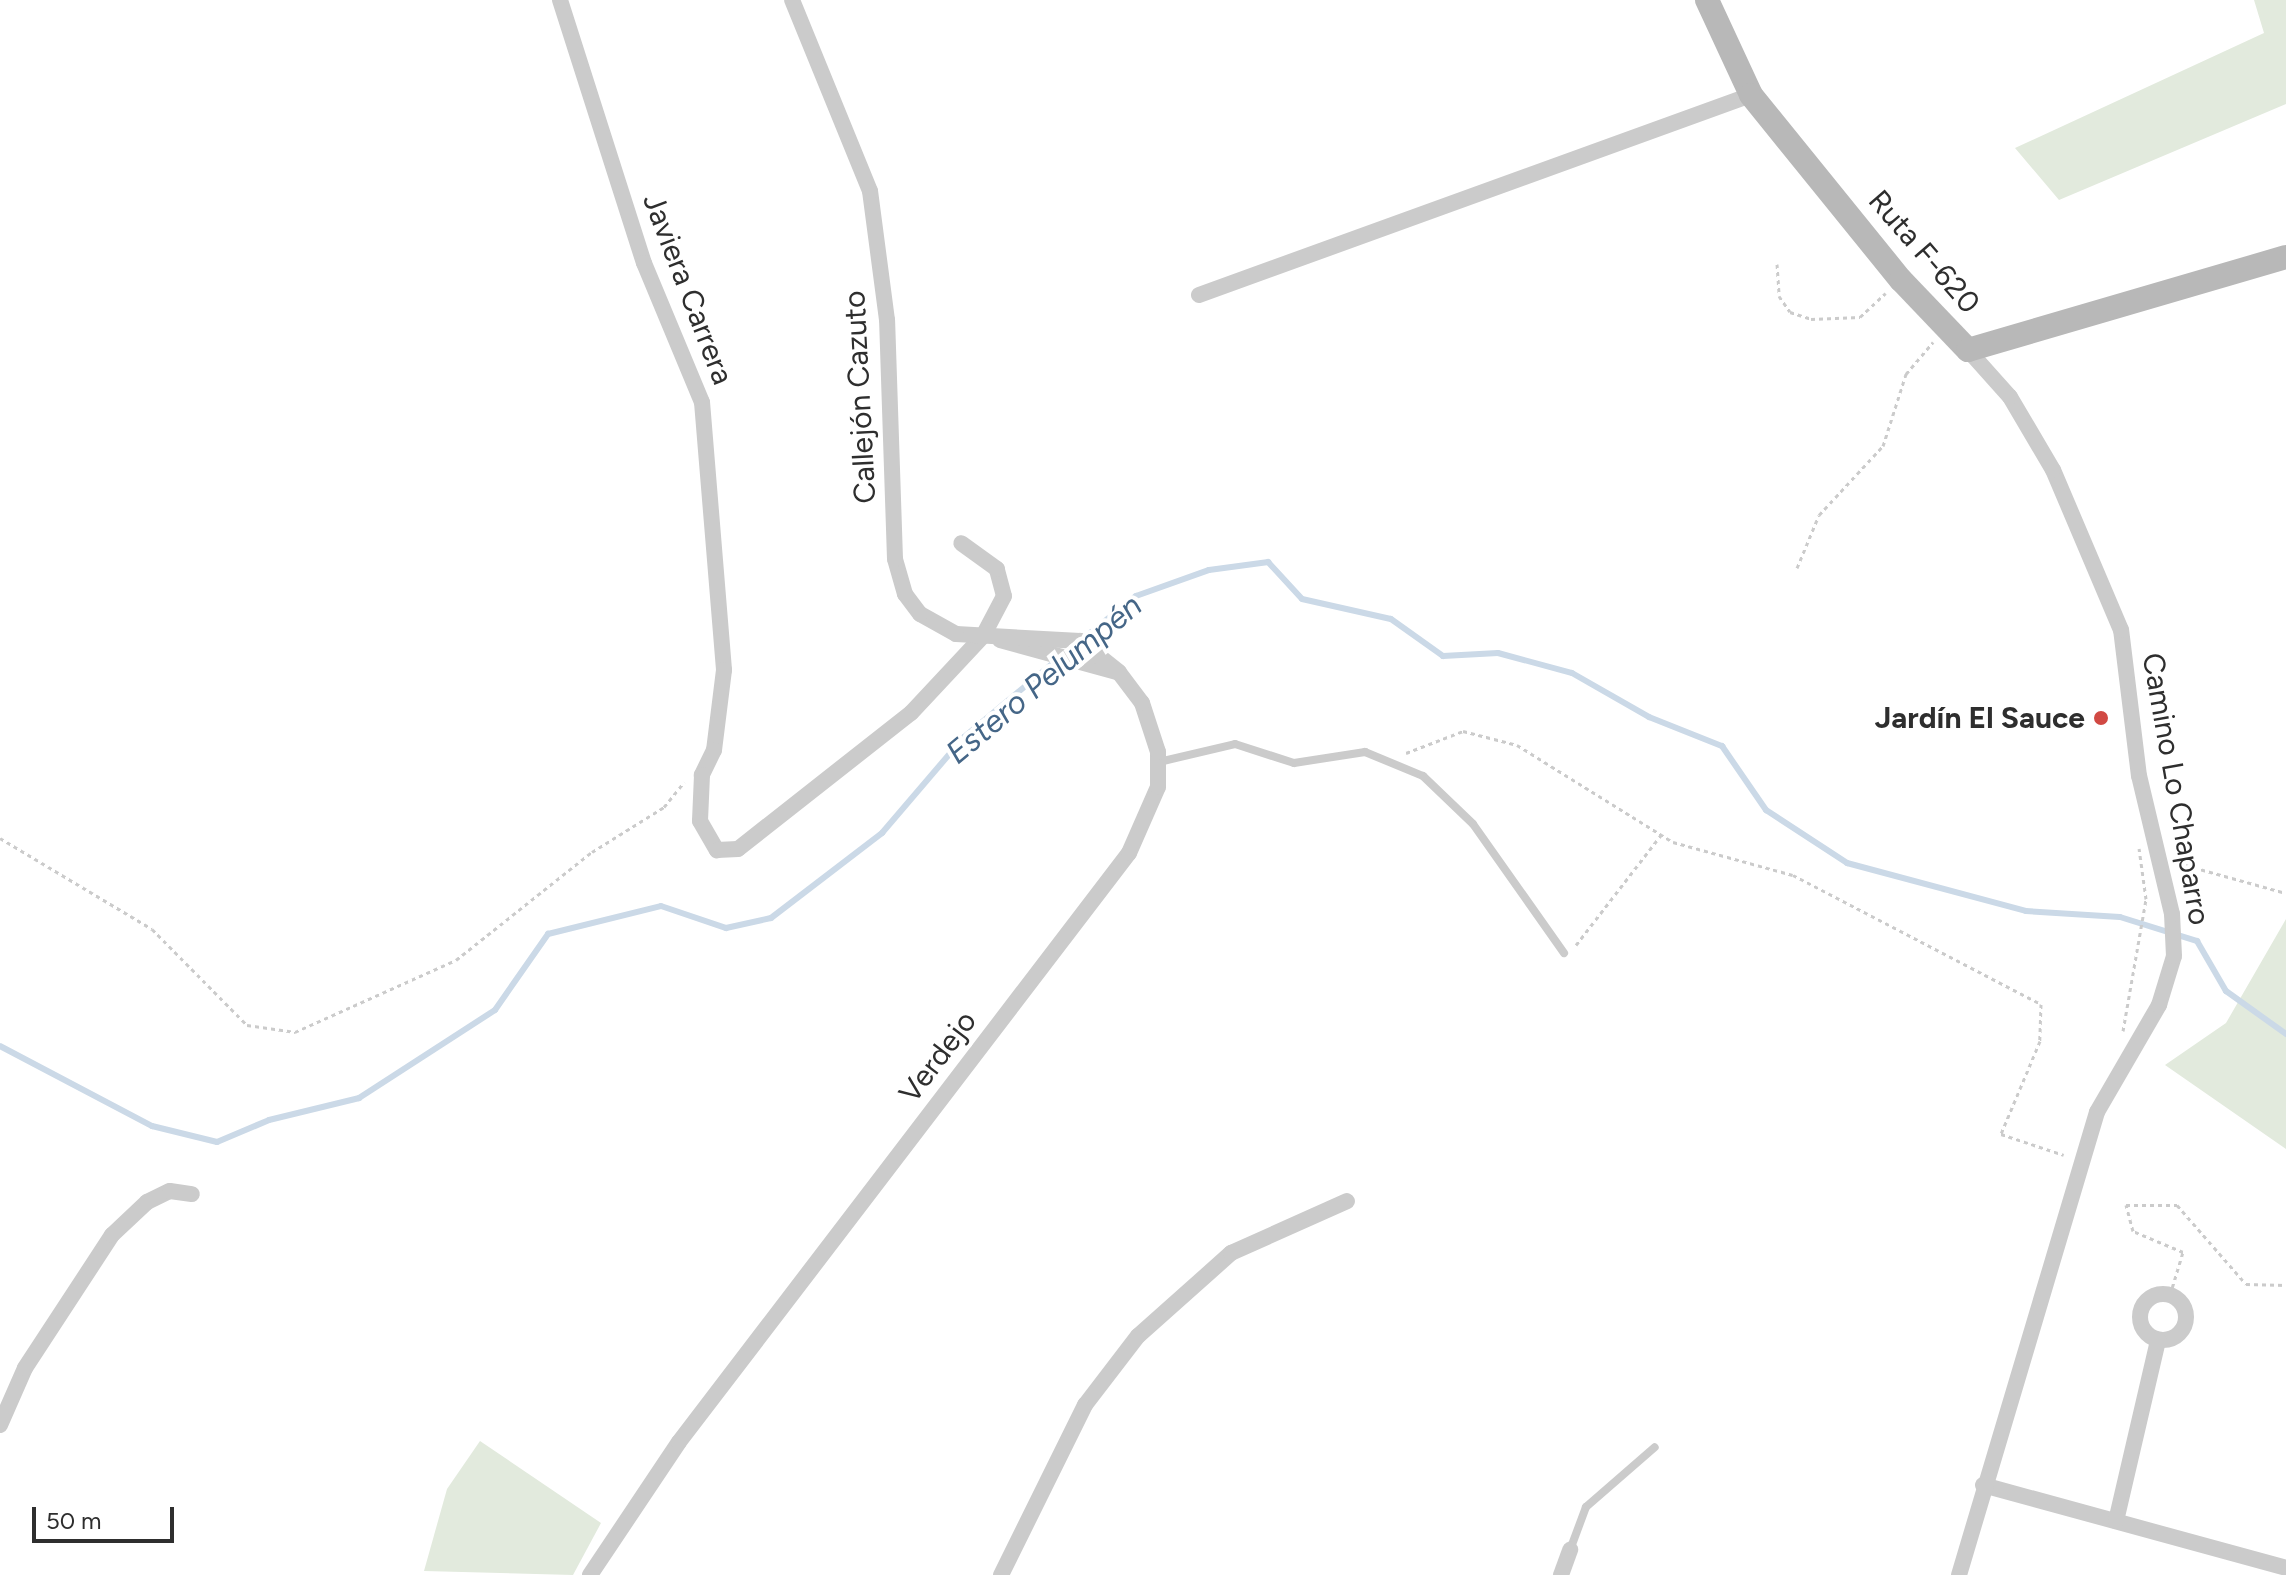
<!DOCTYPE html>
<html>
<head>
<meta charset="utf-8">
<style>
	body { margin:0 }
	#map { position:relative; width:2286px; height:1575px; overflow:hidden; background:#fff; font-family:Figtree,sans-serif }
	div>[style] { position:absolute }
	.green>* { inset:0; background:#e2eadd }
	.stream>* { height:6px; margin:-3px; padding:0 3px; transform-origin:3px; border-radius:3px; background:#cbd9e7 }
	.path>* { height:3px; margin-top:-1.5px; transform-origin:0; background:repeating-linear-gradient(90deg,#cbcbcb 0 4px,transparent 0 8px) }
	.lane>* { height:8px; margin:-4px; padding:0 4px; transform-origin:4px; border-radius:4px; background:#cbcbcb }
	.street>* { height:16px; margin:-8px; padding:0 8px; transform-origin:8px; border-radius:8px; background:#cbcbcb }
	.street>.ring { margin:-8px; padding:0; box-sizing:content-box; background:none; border:16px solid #cbcbcb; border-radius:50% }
	.secondary>* { height:24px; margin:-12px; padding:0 12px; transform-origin:12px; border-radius:12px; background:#b8b8b8 }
	.dots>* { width:22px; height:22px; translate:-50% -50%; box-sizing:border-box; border:4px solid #fff; border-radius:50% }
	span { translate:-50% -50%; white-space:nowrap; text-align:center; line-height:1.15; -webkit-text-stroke:8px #fff; paint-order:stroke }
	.street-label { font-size:30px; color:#2e2e2e }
	.poi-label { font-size:30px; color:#2e2e2e; font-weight:700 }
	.right { translate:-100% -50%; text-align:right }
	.water-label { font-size:32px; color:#456687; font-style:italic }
	.scale { position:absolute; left:32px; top:1507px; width:142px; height:36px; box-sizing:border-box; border:4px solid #2e2e2e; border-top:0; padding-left:10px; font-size:24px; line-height:28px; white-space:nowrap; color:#2e2e2e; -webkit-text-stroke:6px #fff; paint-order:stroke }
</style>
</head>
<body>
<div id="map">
	<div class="green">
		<i style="clip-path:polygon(2254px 0,2286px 0,2286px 104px,2059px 200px,2015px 148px,2264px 33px)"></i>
		<i style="clip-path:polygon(2286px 919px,2286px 1149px,2165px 1065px,2226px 1023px)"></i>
		<i style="clip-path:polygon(480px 1441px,601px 1523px,573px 1575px,424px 1571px,447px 1489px)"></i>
	</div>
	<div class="stream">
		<i style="left:1080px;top:641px;width:72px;rotate:-38.8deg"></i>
		<i style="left:1136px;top:596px;width:77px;rotate:-19.6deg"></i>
		<i style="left:1209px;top:570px;width:60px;rotate:-7.7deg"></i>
		<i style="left:1268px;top:562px;width:50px;rotate:47.4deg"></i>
		<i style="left:1302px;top:599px;width:91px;rotate:12.7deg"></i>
		<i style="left:1391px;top:619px;width:64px;rotate:35.4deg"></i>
		<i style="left:1443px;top:656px;width:55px;rotate:-3.1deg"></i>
		<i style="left:1498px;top:653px;width:77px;rotate:15.1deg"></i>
		<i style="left:1572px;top:673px;width:89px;rotate:29.7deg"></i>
		<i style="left:1649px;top:717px;width:79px;rotate:21.7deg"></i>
		<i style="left:1722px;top:746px;width:78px;rotate:55.5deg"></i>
		<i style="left:1766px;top:810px;width:97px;rotate:33.2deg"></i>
		<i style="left:1847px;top:863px;width:185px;rotate:15deg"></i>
		<i style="left:2026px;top:911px;width:94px;rotate:3.7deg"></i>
		<i style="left:2120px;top:917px;width:81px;rotate:17.3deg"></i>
		<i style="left:2197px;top:941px;width:58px;rotate:59.9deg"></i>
		<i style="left:2226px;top:991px;width:74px;rotate:35.6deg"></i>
		<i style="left:0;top:1046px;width:172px;rotate:27.8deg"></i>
		<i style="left:152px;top:1126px;width:67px;rotate:13.8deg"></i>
		<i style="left:217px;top:1142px;width:56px;rotate:-22.9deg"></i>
		<i style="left:269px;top:1120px;width:93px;rotate:-13.7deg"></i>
		<i style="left:359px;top:1098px;width:162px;rotate:-32.9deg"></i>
		<i style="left:495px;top:1010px;width:93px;rotate:-55.1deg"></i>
		<i style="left:548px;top:934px;width:116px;rotate:-13.9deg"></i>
		<i style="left:661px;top:906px;width:69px;rotate:18.7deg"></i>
		<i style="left:726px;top:928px;width:46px;rotate:-12.5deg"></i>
		<i style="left:771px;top:918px;width:140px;rotate:-37.4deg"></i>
		<i style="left:882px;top:833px;width:126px;rotate:-49.5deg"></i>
		<i style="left:964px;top:737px;width:124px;rotate:-39.7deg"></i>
	</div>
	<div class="path">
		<i style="left:1777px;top:264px;width:32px;rotate:86deg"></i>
		<i style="left:1779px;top:296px;width:19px;rotate:55deg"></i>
		<i style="left:1790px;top:312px;width:22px;rotate:18deg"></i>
		<i style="left:1811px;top:319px;width:49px;rotate:-2.3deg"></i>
		<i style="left:1860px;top:317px;width:35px;rotate:-43deg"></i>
		<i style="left:1797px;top:568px;width:57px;rotate:-67.5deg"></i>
		<i style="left:1819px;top:515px;width:94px;rotate:-47.2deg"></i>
		<i style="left:1883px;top:446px;width:76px;rotate:-72.3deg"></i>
		<i style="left:1906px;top:374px;width:42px;rotate:-49.8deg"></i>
		<i style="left:1406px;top:753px;width:61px;rotate:-21.1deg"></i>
		<i style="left:1463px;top:731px;width:56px;rotate:14.5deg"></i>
		<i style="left:1517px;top:745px;width:184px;rotate:31.9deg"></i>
		<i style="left:1673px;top:842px;width:124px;rotate:15.4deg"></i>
		<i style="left:1793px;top:875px;width:280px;rotate:27.5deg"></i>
		<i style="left:2041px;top:1004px;width:37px;rotate:92deg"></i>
		<i style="left:2040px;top:1041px;width:101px;rotate:112.8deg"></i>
		<i style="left:2001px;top:1134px;width:66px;rotate:18.4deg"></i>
		<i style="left:0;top:838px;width:177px;rotate:30.9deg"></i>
		<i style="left:152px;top:929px;width:135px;rotate:45.3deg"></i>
		<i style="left:247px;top:1025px;width:49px;rotate:8.3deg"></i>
		<i style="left:295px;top:1032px;width:176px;rotate:-24.1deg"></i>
		<i style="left:456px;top:960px;width:174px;rotate:-38.5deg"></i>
		<i style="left:592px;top:852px;width:85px;rotate:-32deg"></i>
		<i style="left:664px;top:807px;width:32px;rotate:-51deg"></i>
		<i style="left:2178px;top:863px;width:112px;rotate:15.5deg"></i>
		<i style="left:1576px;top:945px;width:139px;rotate:-52.3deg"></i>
		<i style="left:2123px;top:1031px;width:134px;rotate:-80.1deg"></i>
		<i style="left:2146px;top:899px;width:51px;rotate:-97.8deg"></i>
		<i style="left:2170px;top:1295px;width:45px;rotate:-73.2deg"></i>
		<i style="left:2183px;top:1252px;width:54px;rotate:-157.2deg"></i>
		<i style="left:2133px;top:1231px;width:27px;rotate:-105deg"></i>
		<i style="left:2126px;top:1205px;width:51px"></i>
		<i style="left:2177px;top:1205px;width:105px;rotate:48.9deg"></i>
		<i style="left:2246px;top:1284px;width:40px;rotate:1.4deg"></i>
	</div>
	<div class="lane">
		<i style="left:1159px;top:762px;width:78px;rotate:-13.3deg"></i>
		<i style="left:1235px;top:744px;width:62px;rotate:17.9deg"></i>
		<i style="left:1294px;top:763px;width:72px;rotate:-8.8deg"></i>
		<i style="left:1365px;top:752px;width:63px;rotate:22.5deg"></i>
		<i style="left:1423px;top:776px;width:69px;rotate:43.8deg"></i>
		<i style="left:1473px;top:824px;width:158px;rotate:54.8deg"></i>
		<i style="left:1570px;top:1550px;width:46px;rotate:-69.6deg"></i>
		<i style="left:1586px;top:1507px;width:91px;rotate:-41deg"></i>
	</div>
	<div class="street">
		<i style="left:560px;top:0;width:276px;rotate:72.3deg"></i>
		<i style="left:644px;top:263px;width:151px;rotate:67.4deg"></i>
		<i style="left:702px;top:402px;width:269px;rotate:85.3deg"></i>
		<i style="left:724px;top:670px;width:81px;rotate:97.1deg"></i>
		<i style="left:714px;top:750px;width:28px;rotate:116deg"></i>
		<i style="left:702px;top:775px;width:46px;rotate:92.5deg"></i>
		<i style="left:700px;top:821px;width:34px;rotate:60deg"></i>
		<i style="left:717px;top:850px;width:21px;rotate:-3deg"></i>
		<i style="left:738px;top:849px;width:220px;rotate:-38.2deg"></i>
		<i style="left:911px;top:713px;width:105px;rotate:-46.9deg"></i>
		<i style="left:983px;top:636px;width:45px;rotate:-62.3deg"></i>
		<i style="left:1004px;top:596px;width:28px;rotate:-105deg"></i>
		<i style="left:997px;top:569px;width:44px;rotate:-144.2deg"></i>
		<i style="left:1199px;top:295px;width:587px;rotate:-19.92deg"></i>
		<i style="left:1000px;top:640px;width:121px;rotate:15.3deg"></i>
		<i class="ring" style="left:2140px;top:1294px;width:30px;height:30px"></i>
		<i style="left:0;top:1425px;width:62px;rotate:-66.3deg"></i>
		<i style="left:25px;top:1368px;width:159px;rotate:-56.8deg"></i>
		<i style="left:112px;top:1235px;width:48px;rotate:-43.3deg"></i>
		<i style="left:147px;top:1202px;width:25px;rotate:-26deg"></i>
		<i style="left:170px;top:1191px;width:22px;rotate:8deg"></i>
		<i style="left:1983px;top:1485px;width:314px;rotate:15.3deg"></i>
		<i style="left:2116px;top:1521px;width:186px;rotate:-76.9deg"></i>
		<i style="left:590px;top:1575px;width:160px;rotate:-56.2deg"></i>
		<i style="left:679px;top:1442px;width:741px;rotate:-52.62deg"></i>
		<i style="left:1129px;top:853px;width:72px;rotate:-66.3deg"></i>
		<i style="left:1158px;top:787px;width:35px;rotate:-90deg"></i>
		<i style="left:1158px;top:752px;width:52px;rotate:-108.1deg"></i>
		<i style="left:1142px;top:703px;width:39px;rotate:-127deg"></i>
		<i style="left:1119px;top:672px;width:50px;rotate:-141.5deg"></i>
		<i style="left:1080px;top:641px;width:124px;rotate:-176.8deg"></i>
		<i style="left:956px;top:634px;width:41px;rotate:-150.9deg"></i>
		<i style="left:920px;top:614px;width:25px;rotate:-127deg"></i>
		<i style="left:905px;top:594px;width:36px;rotate:-106deg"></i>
		<i style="left:895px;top:559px;width:239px;rotate:-91.9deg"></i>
		<i style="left:887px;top:320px;width:130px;rotate:-97.5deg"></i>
		<i style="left:870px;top:191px;width:206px;rotate:-112.2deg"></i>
		<i style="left:1001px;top:1575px;width:190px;rotate:-63.7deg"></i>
		<i style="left:1085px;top:1405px;width:87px;rotate:-52.5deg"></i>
		<i style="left:1138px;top:1336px;width:125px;rotate:-41.7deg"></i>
		<i style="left:1231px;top:1253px;width:127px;rotate:-24.1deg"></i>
		<i style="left:1561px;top:1575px;width:27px;rotate:-70deg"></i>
		<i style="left:1959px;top:1575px;width:483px;rotate:-73.4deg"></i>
		<i style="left:2097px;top:1112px;width:124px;rotate:-59.9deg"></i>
		<i style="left:2159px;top:1005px;width:51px;rotate:-73deg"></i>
		<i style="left:2174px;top:956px;width:42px;rotate:-92.7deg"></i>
		<i style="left:2172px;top:914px;width:142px;rotate:-103.4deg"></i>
		<i style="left:2139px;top:776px;width:147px;rotate:-97deg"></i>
		<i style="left:2121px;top:630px;width:174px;rotate:-113deg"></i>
		<i style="left:2053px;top:470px;width:85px;rotate:-120.5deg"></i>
		<i style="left:2010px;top:397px;width:63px;rotate:-131.8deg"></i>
	</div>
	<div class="secondary">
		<i style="left:1707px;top:0;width:105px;rotate:65.1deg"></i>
		<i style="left:1751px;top:95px;width:238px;rotate:51deg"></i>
		<i style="left:1901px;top:280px;width:97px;rotate:46.3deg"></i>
		<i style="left:1968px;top:350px;width:331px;rotate:-16.3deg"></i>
	</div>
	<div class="dots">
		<i style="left:2101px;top:718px;background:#d14943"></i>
	</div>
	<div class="street-label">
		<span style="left:1924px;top:252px;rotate:49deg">Ruta F-620</span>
		<span style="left:688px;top:289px;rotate:69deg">Javiera Carrera</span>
		<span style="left:860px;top:397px;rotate:-93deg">Callejón Cazuto</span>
		<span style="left:2176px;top:789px;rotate:80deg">Camino Lo Chaparro</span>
		<span style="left:938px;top:1057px;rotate:-53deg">Verdejo</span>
	</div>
	<div class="poi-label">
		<span class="right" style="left:2085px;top:718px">Jardín El Sauce</span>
	</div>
	<div class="water-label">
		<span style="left:1044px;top:679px;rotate:-40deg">Estero Pelumpén</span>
	</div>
	<div class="scale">50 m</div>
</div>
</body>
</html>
